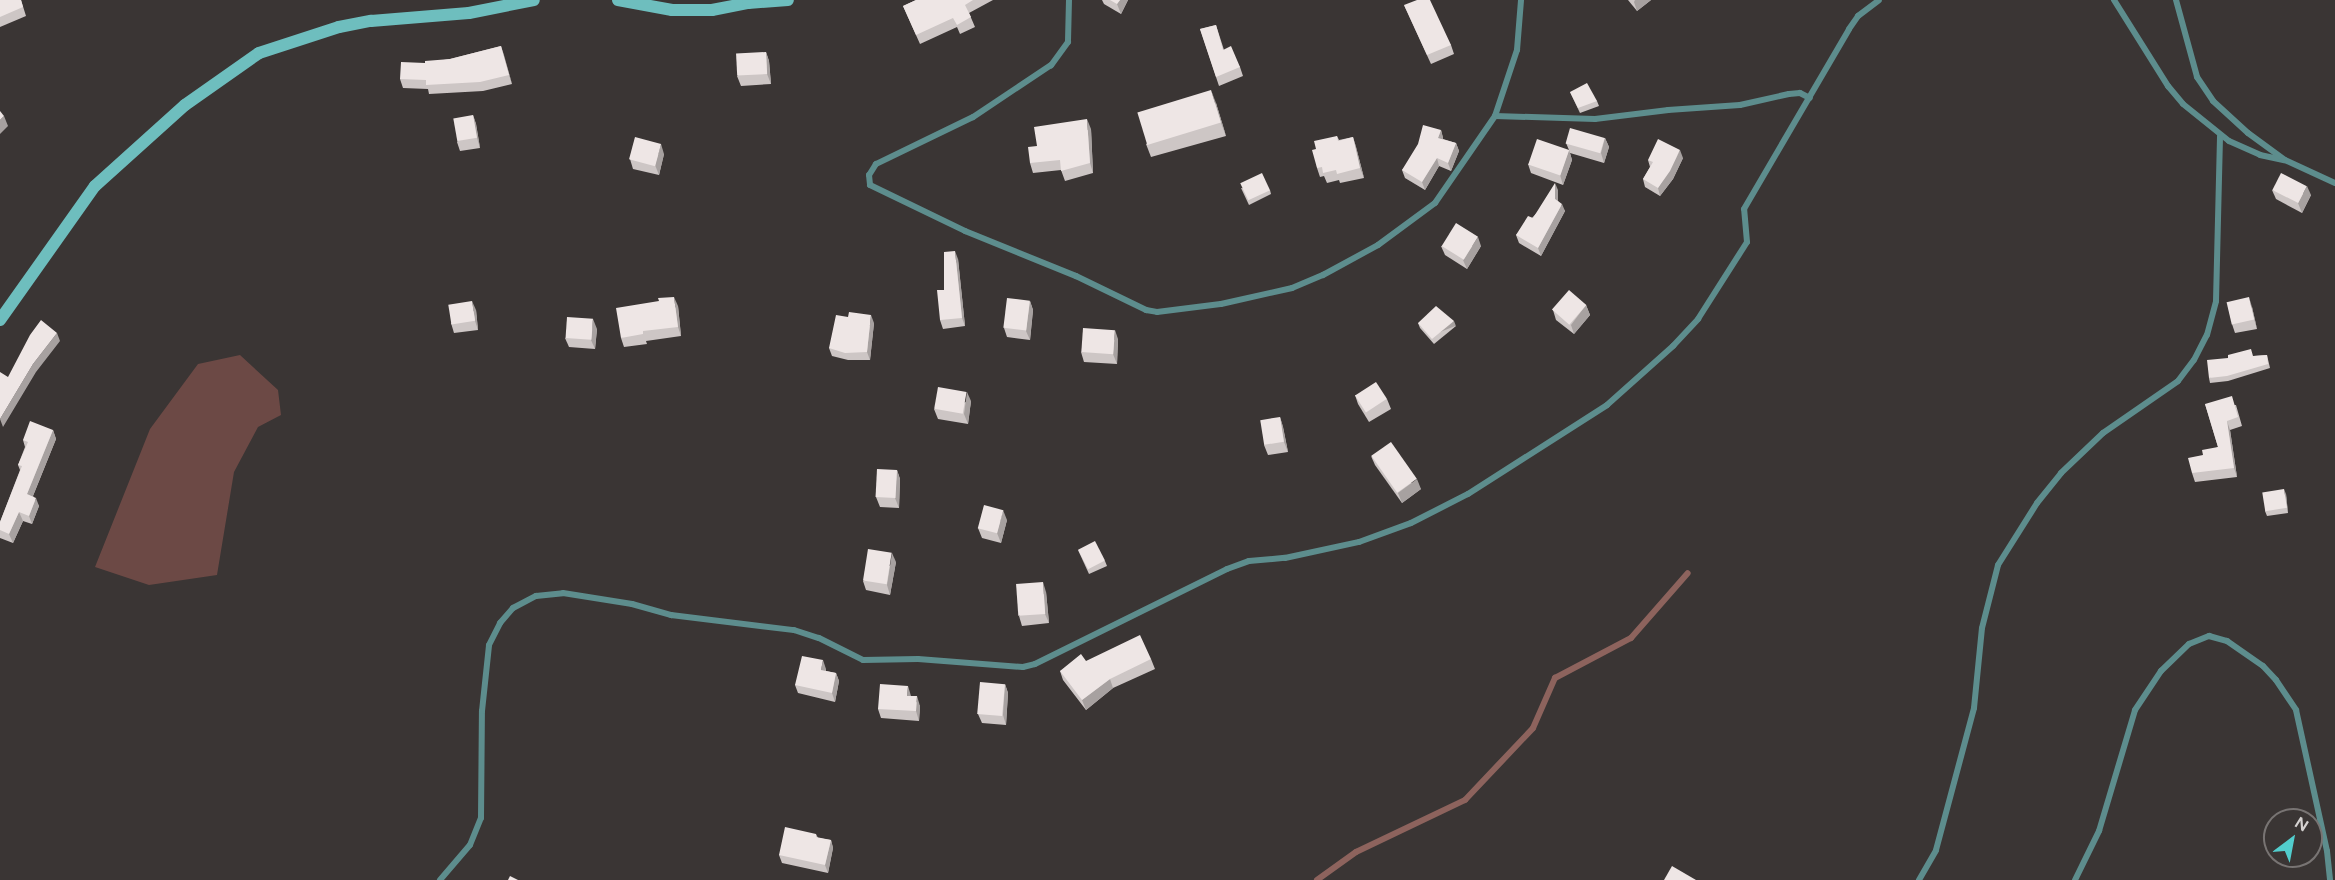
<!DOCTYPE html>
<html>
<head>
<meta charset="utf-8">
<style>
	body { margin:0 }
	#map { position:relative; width:2335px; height:880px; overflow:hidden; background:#3a3534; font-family:Figtree,sans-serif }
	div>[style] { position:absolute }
	.green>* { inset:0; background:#6c4945 }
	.stream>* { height:6px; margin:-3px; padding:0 3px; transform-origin:3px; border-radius:3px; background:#8d635d }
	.street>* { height:6px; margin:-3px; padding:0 3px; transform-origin:3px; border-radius:3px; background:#5d8d8d }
	.secondary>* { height:12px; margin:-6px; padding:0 6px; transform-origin:6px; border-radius:6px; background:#6ebebe }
	.wall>* { inset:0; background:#cdc6c5 }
	.shaded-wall>* { inset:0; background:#a7a1a0; transform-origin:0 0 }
	.building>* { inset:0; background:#eee6e5; transform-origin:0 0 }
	span { translate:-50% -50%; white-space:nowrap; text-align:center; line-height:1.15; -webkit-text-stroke:6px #3a3534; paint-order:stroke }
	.north { position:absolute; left:2263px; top:808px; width:60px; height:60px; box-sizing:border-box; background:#3a3534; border:2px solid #787473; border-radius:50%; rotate:32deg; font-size:16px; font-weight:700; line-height:24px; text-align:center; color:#d5d2d1 }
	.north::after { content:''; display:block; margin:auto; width:21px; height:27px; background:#52cdcd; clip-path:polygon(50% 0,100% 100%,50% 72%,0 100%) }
</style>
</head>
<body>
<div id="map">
	<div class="green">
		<i style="clip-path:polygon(240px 355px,278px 390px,281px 415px,258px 427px,234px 472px,217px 575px,149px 585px,95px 567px,150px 429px,198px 364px)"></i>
	</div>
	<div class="stream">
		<i style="left:1317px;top:880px;width:48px;rotate:-35.7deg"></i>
		<i style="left:1356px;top:852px;width:121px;rotate:-25.5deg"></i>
		<i style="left:1465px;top:800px;width:99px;rotate:-46.6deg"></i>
		<i style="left:1533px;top:728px;width:55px;rotate:-66.3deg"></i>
		<i style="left:1555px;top:678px;width:86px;rotate:-27.8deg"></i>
		<i style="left:1631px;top:638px;width:86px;rotate:-48.8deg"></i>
	</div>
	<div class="street">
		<i style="left:1069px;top:0;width:42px;rotate:91.4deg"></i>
		<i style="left:1068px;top:42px;width:29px;rotate:126deg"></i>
		<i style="left:1051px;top:65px;width:94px;rotate:146.3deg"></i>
		<i style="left:973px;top:117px;width:108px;rotate:154.1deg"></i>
		<i style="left:876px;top:164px;width:13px;rotate:122deg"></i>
		<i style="left:869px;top:175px;width:10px;rotate:84deg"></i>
		<i style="left:870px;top:185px;width:106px;rotate:25.8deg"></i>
		<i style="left:965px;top:231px;width:120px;rotate:22.1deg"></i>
		<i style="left:1076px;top:276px;width:78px;rotate:25.9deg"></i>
		<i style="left:1146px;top:310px;width:11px;rotate:10deg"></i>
		<i style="left:1157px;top:312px;width:64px;rotate:-7.1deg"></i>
		<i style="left:1221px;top:304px;width:73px;rotate:-12.7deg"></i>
		<i style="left:1292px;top:288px;width:34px;rotate:-23deg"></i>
		<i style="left:1323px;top:275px;width:63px;rotate:-28.6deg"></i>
		<i style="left:1378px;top:245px;width:71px;rotate:-36.4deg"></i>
		<i style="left:1435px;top:203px;width:106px;rotate:-55.4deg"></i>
		<i style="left:1495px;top:116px;width:70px;rotate:-71.6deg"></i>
		<i style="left:1517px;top:50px;width:50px;rotate:-85.4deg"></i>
		<i style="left:2114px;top:0;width:102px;rotate:57.9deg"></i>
		<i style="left:2168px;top:86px;width:23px;rotate:50deg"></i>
		<i style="left:2183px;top:104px;width:59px;rotate:38.8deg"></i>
		<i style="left:2229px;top:141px;width:34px;rotate:24deg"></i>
		<i style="left:2260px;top:155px;width:25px;rotate:12deg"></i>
		<i style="left:2176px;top:0;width:80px;rotate:74.7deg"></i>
		<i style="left:2197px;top:77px;width:29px;rotate:56deg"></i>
		<i style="left:2213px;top:101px;width:47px;rotate:42.4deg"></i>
		<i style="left:2248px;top:133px;width:46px;rotate:36.1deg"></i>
		<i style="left:2285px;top:160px;width:55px;rotate:24.7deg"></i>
		<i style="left:1495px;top:116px;width:100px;rotate:1.7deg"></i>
		<i style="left:1595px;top:119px;width:74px;rotate:-7deg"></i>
		<i style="left:1668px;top:110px;width:72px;rotate:-4deg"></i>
		<i style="left:1740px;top:105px;width:50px;rotate:-12.7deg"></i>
		<i style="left:1789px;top:94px;width:11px;rotate:-5deg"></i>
		<i style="left:1800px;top:93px;width:11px;rotate:27deg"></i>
		<i style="left:440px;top:880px;width:46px;rotate:-49.4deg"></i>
		<i style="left:470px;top:845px;width:29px;rotate:-68deg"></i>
		<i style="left:481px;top:818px;width:107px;rotate:-89.5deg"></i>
		<i style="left:482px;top:711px;width:66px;rotate:-83.9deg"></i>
		<i style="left:489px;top:645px;width:25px;rotate:-63deg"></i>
		<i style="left:500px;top:623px;width:20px;rotate:-49deg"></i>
		<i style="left:513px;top:608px;width:26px;rotate:-28deg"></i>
		<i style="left:536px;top:596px;width:27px;rotate:-6deg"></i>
		<i style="left:563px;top:593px;width:70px;rotate:9.1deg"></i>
		<i style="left:632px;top:604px;width:41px;rotate:15.8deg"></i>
		<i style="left:671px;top:615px;width:124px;rotate:7deg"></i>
		<i style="left:794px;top:630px;width:26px;rotate:18deg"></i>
		<i style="left:819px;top:638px;width:49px;rotate:26.6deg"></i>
		<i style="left:863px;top:660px;width:55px;rotate:-1deg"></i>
		<i style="left:918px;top:659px;width:105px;rotate:4.4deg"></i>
		<i style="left:1023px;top:667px;width:12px;rotate:-14deg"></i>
		<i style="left:1035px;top:664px;width:214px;rotate:-26.3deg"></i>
		<i style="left:1227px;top:569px;width:23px;rotate:-20deg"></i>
		<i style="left:1249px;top:561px;width:36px;rotate:-5deg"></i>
		<i style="left:1285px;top:558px;width:76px;rotate:-12.2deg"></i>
		<i style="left:1359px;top:542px;width:55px;rotate:-20.1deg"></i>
		<i style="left:1411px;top:523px;width:64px;rotate:-27deg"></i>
		<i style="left:1468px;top:494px;width:165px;rotate:-32.6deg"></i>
		<i style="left:1607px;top:405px;width:89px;rotate:-41.8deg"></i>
		<i style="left:1673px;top:346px;width:37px;rotate:-47deg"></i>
		<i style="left:1698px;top:319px;width:91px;rotate:-57.5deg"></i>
		<i style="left:1747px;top:242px;width:33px;rotate:-95deg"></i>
		<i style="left:1744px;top:209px;width:208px;rotate:-59.7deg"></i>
		<i style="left:1849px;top:29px;width:16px;rotate:-55deg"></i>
		<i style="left:1858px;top:16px;width:26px;rotate:-37deg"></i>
		<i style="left:1919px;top:880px;width:34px;rotate:-60deg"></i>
		<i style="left:1936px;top:850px;width:147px;rotate:-75deg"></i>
		<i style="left:1974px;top:708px;width:80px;rotate:-84.3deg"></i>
		<i style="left:1982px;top:628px;width:65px;rotate:-75.7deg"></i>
		<i style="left:1998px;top:565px;width:73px;rotate:-57.8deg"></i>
		<i style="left:2037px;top:503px;width:38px;rotate:-51deg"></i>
		<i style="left:2061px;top:473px;width:58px;rotate:-43.6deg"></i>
		<i style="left:2103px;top:433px;width:91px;rotate:-34.7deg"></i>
		<i style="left:2178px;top:381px;width:26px;rotate:-53deg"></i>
		<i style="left:2194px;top:360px;width:28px;rotate:-63deg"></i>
		<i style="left:2207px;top:335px;width:35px;rotate:-75deg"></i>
		<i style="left:2216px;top:301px;width:165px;rotate:-88.6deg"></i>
		<i style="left:2075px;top:880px;width:55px;rotate:-63.9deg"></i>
		<i style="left:2099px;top:831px;width:126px;rotate:-73.4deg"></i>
		<i style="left:2135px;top:710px;width:47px;rotate:-56.3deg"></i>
		<i style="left:2161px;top:671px;width:39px;rotate:-44deg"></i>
		<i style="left:2189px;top:644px;width:22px;rotate:-22deg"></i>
		<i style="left:2209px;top:636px;width:19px;rotate:16deg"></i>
		<i style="left:2227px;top:641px;width:44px;rotate:34.8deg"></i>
		<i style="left:2263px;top:666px;width:19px;rotate:47deg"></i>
		<i style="left:2276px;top:680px;width:36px;rotate:56deg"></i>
		<i style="left:2296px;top:710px;width:144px;rotate:77.6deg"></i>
		<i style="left:2327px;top:851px;width:29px;rotate:84deg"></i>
	</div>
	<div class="secondary">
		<i style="left:618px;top:0;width:55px;rotate:10.5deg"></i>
		<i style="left:672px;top:10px;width:40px"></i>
		<i style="left:712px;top:10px;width:37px;rotate:-11deg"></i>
		<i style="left:748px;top:3px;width:40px;rotate:-4.3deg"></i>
		<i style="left:0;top:320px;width:164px;rotate:-54.7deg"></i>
		<i style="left:95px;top:186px;width:121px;rotate:-42deg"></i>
		<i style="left:185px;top:105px;width:90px;rotate:-35.1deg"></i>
		<i style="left:259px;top:53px;width:84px;rotate:-18deg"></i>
		<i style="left:339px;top:27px;width:33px;rotate:-11deg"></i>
		<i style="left:371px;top:21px;width:98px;rotate:-4.7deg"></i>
		<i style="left:469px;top:13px;width:66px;rotate:-11.3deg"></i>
	</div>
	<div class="wall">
		<i style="clip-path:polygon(0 0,21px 0,26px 16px,0 27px)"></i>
		<i style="clip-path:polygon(916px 0,993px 0,969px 13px,975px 27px,960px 34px,957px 27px,920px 44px,903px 6px)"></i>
		<i style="clip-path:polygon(1102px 0,1128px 0,1121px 14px,1104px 4px)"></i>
		<i style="clip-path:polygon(1628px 0,1651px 0,1637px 11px)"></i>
		<i style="clip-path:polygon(1404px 5px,1451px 45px,1454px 54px,1431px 64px)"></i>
		<i style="clip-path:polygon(1216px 25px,1224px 50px,1240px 67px,1243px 76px,1219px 86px,1200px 29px)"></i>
		<i style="clip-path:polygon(501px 46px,512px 84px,483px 91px,429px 94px,428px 89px,403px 88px,400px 79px,425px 63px,450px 59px)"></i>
		<i style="clip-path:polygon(766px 52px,769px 61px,771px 84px,741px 86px,737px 76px)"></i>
		<i style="clip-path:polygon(1570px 92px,1597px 101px,1599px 106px,1580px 113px)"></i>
		<i style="clip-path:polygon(1216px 103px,1226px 136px,1151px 157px,1146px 144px)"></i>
		<i style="clip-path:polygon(473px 115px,476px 124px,480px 148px,460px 151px,457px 142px)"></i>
		<i style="clip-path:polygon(1091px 129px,1093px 173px,1065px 181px,1061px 170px,1033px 173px,1030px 163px,1037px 146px)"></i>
		<i style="clip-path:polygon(1441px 130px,1443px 138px,1443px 139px,1456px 143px,1459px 151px,1451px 171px,1439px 166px,1425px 190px,1405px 178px,1402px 170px)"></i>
		<i style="clip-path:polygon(1337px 136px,1339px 140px,1353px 137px,1356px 147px,1364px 178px,1340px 183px,1339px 180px,1327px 183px,1324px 176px,1320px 177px,1317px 168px,1316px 149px)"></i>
		<i style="clip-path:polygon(1605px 138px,1609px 147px,1604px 163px,1570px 153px,1572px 160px,1563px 185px,1531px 173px,1528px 164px,1569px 150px,1566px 143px)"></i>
		<i style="clip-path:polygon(664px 154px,659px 175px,633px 169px,630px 159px)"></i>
		<i style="clip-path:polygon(1683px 158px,1673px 179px,1660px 196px,1645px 187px,1643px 179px,1650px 167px,1648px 160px)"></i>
		<i style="clip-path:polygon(1241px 188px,1270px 190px,1271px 194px,1249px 205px)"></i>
		<i style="clip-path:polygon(1558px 190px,1558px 201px,1565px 211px,1541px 256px,1519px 243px,1516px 235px)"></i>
		<i style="clip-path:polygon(2272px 190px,2311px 195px,2302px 213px,2276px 199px)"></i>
		<i style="clip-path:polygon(1441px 246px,1481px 246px,1467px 269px,1445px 255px)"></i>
		<i style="clip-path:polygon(958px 259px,965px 326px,943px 329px,940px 320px,944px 290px)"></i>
		<i style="clip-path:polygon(1030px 301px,1033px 310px,1030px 340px,1007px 337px,1004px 328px)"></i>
		<i style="clip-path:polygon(1586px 305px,1590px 315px,1574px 334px,1556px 320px,1553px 310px)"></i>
		<i style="clip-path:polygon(678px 306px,681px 336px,646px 341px,647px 344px,624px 347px,621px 338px)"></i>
		<i style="clip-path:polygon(2252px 307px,2257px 329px,2235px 333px,2232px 324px)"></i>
		<i style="clip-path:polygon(476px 310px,478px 330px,454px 333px,451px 323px)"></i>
		<i style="clip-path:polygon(874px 323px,870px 360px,848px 360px,832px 356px,829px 348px)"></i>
		<i style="clip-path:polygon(1418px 323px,1456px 326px,1434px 344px,1420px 328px)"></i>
		<i style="clip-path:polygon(597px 329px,595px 349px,569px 347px,565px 338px)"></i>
		<i style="clip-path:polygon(1118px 339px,1117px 364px,1084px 362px,1081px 352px)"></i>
		<i style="clip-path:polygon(2267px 355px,2270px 368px,2228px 381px,2210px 383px,2209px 378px,2254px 356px)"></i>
		<i style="clip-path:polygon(1355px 395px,1387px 399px,1391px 409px,1369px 422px,1358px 404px)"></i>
		<i style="clip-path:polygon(971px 401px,968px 424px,938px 419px,934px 409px)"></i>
		<i style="clip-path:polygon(2205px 404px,2236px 405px,2242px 426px,2230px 430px,2237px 477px,2195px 482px,2192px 473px,2203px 455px,2218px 447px)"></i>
		<i style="clip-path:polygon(1280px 417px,1283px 427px,1288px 452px,1268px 455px,1264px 445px)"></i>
		<i style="clip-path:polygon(53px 430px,56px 439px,33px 496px,39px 506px,32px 524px,23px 521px,13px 543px,0 538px,0 522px,20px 470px,18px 465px,25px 447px,23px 440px)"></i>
		<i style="clip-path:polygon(1371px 456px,1421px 489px,1402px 503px,1375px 465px)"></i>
		<i style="clip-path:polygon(897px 470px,900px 479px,899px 508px,880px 507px,876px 497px)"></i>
		<i style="clip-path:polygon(2286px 494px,2288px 513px,2267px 516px,2265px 511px)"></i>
		<i style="clip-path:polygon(1007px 520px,1001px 543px,982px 538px,978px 528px)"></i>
		<i style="clip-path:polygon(1078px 550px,1105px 561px,1107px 566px,1089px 574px)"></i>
		<i style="clip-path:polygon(896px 562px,890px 595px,866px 590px,863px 581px)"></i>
		<i style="clip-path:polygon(1046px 592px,1049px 623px,1022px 626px,1019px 616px)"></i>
		<i style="clip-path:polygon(1151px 659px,1155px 669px,1113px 688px,1086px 710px,1063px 680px,1060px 671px,1086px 661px)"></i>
		<i style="clip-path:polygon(826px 669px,826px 671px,836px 673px,839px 681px,835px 702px,798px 693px,795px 685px)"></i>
		<i style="clip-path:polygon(1005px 684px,1008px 693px,1006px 725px,982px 723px,978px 714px)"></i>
		<i style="clip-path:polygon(911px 696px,920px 706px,919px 721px,881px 718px,878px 709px)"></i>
		<i style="clip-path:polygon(816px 834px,818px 838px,831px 840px,833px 848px,828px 873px,782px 863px,779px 855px)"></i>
	</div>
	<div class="shaded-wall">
		<i style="clip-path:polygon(1120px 0,1128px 0,1121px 14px,1117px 4px)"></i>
		<i style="clip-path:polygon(1635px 0,1651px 0,1637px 11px,1634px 2px)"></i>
		<i style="clip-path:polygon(501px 46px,504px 55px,512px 84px,509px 75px)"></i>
		<i style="clip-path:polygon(766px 52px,769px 61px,771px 84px,767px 74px)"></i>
		<i style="clip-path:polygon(1211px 90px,1216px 103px,1226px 136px,1221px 123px)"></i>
		<i style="clip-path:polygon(473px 115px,476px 124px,480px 148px,477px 138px)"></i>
		<i style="clip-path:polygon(4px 116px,8px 126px,0 134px,0 120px)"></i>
		<i style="clip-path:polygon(1087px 119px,1091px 129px,1093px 173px,1090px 163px)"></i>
		<i style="clip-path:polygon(1441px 130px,1443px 138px,1441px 146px,1438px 138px)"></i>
		<i style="clip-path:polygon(1353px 137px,1356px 147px,1364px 178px,1360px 168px)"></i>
		<i style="clip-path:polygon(1605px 138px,1609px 147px,1604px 163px,1601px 153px)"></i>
		<i style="clip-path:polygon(1456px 143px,1459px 151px,1451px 171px,1448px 163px)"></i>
		<i style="clip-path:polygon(661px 144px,664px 154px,659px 175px,655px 165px)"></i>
		<i style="clip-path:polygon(1569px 150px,1572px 160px,1563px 185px,1560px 175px)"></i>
		<i style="clip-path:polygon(1680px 150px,1683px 158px,1673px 179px,1660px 196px,1658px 188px)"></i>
		<i style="clip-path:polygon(1437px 158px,1439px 166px,1425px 190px,1422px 182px)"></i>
		<i style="clip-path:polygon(1555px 183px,1558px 190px,1558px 207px,1555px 199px)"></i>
		<i style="clip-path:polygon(2307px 186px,2311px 195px,2302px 213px,2298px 203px)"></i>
		<i style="clip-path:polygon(1562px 204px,1565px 211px,1541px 256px,1538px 248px)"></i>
		<i style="clip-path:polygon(1478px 237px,1481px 246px,1467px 269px,1463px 260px)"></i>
		<i style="clip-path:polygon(955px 251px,958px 259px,965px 326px,962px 318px)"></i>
		<i style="clip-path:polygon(674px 297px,678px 306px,681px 336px,678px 327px)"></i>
		<i style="clip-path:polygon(2249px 297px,2252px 307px,2257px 329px,2254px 319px)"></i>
		<i style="clip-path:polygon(472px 301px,476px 310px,478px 330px,475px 321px)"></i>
		<i style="clip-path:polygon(1030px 301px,1033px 310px,1030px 340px,1026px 331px)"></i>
		<i style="clip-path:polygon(1586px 305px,1590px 315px,1574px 334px,1571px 325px)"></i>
		<i style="clip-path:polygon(871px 315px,874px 323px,870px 360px,867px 352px)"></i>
		<i style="clip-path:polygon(593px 319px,597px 329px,595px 349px,591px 340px)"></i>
		<i style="left:1454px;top:321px;width:5px;height:28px;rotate:68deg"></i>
		<i style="clip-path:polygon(1115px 330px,1118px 339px,1117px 364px,1113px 354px)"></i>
		<i style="clip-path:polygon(57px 333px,60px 341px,36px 372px,3px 427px,0 419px,33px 364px)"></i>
		<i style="clip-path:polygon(967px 392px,971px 401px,968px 424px,964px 414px)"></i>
		<i style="clip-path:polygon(1280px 417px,1283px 427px,1288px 452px,1284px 442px)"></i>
		<i style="clip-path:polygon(2227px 421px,2230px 430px,2237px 477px,2234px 468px)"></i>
		<i style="clip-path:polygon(53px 430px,56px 439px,30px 503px,27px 494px)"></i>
		<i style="clip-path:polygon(897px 470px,900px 479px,899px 508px,895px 498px)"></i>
		<i style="clip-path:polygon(1417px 479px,1421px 489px,1402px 503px,1398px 493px)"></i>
		<i style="clip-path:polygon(2284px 489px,2286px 494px,2288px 513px,2287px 508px)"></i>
		<i style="clip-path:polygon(36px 498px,39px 506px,32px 524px,29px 516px)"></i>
		<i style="clip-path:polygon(1003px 510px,1007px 520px,1001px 543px,997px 533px)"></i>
		<i style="clip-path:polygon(19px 512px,23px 521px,13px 543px,9px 534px)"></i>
		<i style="clip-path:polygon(892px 553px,896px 562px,890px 595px,887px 585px)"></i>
		<i style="clip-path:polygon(1043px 582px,1046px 592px,1049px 623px,1045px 614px)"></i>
		<i style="clip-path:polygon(823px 660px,826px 669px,824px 679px,821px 670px)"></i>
		<i style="clip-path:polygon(836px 673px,839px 681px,835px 702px,832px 693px)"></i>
		<i style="clip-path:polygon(1110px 679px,1113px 688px,1086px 710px,1082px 700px)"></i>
		<i style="clip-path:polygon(1005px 684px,1008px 693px,1006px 725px,1003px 715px)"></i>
		<i style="clip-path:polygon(908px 686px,911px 696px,907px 696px)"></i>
		<i style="clip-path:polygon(917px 696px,920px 706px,919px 721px,916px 711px)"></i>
		<i style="clip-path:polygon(831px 840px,833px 848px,828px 873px,825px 865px)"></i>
	</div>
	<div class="building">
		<i style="clip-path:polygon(0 0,21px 0,23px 7px,0 17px)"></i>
		<i style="clip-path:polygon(916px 0,973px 0,965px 5px,971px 17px,957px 25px,953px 18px,916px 35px,903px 6px)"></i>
		<i style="clip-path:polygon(1110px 0,1120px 0,1117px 4px)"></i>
		<i style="clip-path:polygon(1417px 0,1430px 0,1451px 45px,1427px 55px,1404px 5px)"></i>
		<i style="clip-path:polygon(1216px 25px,1223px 50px,1231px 46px,1240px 67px,1216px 77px,1200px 29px)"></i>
		<i style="clip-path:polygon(501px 46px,509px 75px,480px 82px,426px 85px,426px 80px,400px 79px,401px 62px,425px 63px,425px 61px,450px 59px)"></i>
		<i style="left:766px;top:52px;width:22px;height:30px;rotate:87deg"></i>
		<i style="clip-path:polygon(1587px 83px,1597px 101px,1578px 108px,1570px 92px)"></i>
		<i style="left:1211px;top:90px;width:34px;height:77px;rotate:73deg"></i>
		<i style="clip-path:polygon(0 111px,4px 116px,0 120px)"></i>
		<i style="left:473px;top:115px;width:23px;height:20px;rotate:80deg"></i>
		<i style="clip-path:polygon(1087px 119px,1090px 163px,1061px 171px,1060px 160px,1030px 163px,1028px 147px,1037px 146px,1034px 127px)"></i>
		<i style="clip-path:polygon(1423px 125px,1441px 130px,1438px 138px,1456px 143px,1448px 163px,1437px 158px,1422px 182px,1402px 170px,1418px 144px)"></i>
		<i style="left:1570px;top:128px;width:36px;height:16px;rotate:16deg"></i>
		<i style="clip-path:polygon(1337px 136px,1338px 141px,1353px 137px,1360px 168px,1337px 174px,1336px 170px,1323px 173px,1322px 167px,1317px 168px,1312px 150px,1316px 149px,1314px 141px)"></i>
		<i style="left:635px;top:137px;width:27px;height:23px;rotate:15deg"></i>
		<i style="left:1537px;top:139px;width:34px;height:27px;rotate:19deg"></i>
		<i style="clip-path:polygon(1658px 139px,1680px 150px,1670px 171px,1658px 188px,1643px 179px,1653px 162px,1648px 160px)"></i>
		<i style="left:1262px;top:173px;width:19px;height:24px;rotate:65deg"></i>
		<i style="left:2281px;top:173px;width:29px;height:19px;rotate:27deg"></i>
		<i style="clip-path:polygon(1555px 183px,1555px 199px,1562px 204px,1538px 248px,1516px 235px,1528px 216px,1533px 218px)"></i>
		<i style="left:1456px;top:223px;width:26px;height:27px;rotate:32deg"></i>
		<i style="clip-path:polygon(955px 251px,962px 318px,940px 320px,937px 290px,944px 290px,944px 252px)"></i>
		<i style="left:1569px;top:290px;width:23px;height:26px;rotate:41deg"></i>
		<i style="clip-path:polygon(674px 297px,678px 327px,643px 331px,643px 334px,621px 338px,616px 308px,659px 301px,658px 298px)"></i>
		<i style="left:2249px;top:297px;width:23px;height:23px;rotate:77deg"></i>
		<i style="left:1007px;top:298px;width:23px;height:30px;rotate:7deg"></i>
		<i style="left:472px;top:301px;width:20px;height:24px;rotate:81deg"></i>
		<i style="clip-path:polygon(1436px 306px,1454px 321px,1432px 339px,1418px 323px)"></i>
		<i style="clip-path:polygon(849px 312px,871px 315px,867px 352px,845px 353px,829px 348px,836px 315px,848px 317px)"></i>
		<i style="left:567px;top:317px;width:26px;height:21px;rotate:4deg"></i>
		<i style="clip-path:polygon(41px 320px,57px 333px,33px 364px,0 419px,0 372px,8px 377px,30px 335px)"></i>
		<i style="left:1083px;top:328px;width:32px;height:24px;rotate:4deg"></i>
		<i style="clip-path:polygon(2251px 349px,2253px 356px,2267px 355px,2268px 364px,2227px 376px,2209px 378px,2207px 360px,2228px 358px,2228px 355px)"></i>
		<i style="left:1376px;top:382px;width:20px;height:25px;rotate:57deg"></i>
		<i style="left:938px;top:387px;width:29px;height:22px;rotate:10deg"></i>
		<i style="clip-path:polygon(2232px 396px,2238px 417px,2227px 421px,2234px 468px,2192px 473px,2188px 458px,2203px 455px,2202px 450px,2218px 447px,2205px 404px)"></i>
		<i style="left:1280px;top:417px;width:25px;height:20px;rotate:81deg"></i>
		<i style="clip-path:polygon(30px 421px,53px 430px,27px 494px,36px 498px,29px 516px,19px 512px,9px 534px,0 530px,0 522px,22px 466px,18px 465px,28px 442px,23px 440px)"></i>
		<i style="left:1391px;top:442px;width:45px;height:24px;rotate:55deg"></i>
		<i style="left:877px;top:469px;width:20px;height:28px;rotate:3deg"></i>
		<i style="left:2284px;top:489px;width:19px;height:22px;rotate:81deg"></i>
		<i style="left:984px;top:505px;width:20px;height:24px;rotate:15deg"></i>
		<i style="left:1095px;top:541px;width:22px;height:19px;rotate:63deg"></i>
		<i style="left:868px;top:549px;width:24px;height:32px;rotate:9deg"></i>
		<i style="left:1043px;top:582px;width:32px;height:27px;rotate:86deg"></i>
		<i style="clip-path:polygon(1140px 635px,1151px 659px,1110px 679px,1082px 700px,1060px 671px,1081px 654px,1086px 661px)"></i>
		<i style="clip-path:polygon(802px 656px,823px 660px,821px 670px,836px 673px,832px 693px,795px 685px)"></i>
		<i style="left:980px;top:682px;width:25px;height:32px;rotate:5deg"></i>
		<i style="clip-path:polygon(880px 684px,908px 686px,907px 696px,917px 696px,916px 711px,878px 709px)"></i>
		<i style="clip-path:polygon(785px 827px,816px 834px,816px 837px,831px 840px,825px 865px,779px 855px)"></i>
		<i style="clip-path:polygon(1672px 866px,1696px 880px,1664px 880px)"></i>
		<i style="clip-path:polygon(510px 876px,518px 880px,508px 880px)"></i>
	</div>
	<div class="north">N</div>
</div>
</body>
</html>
